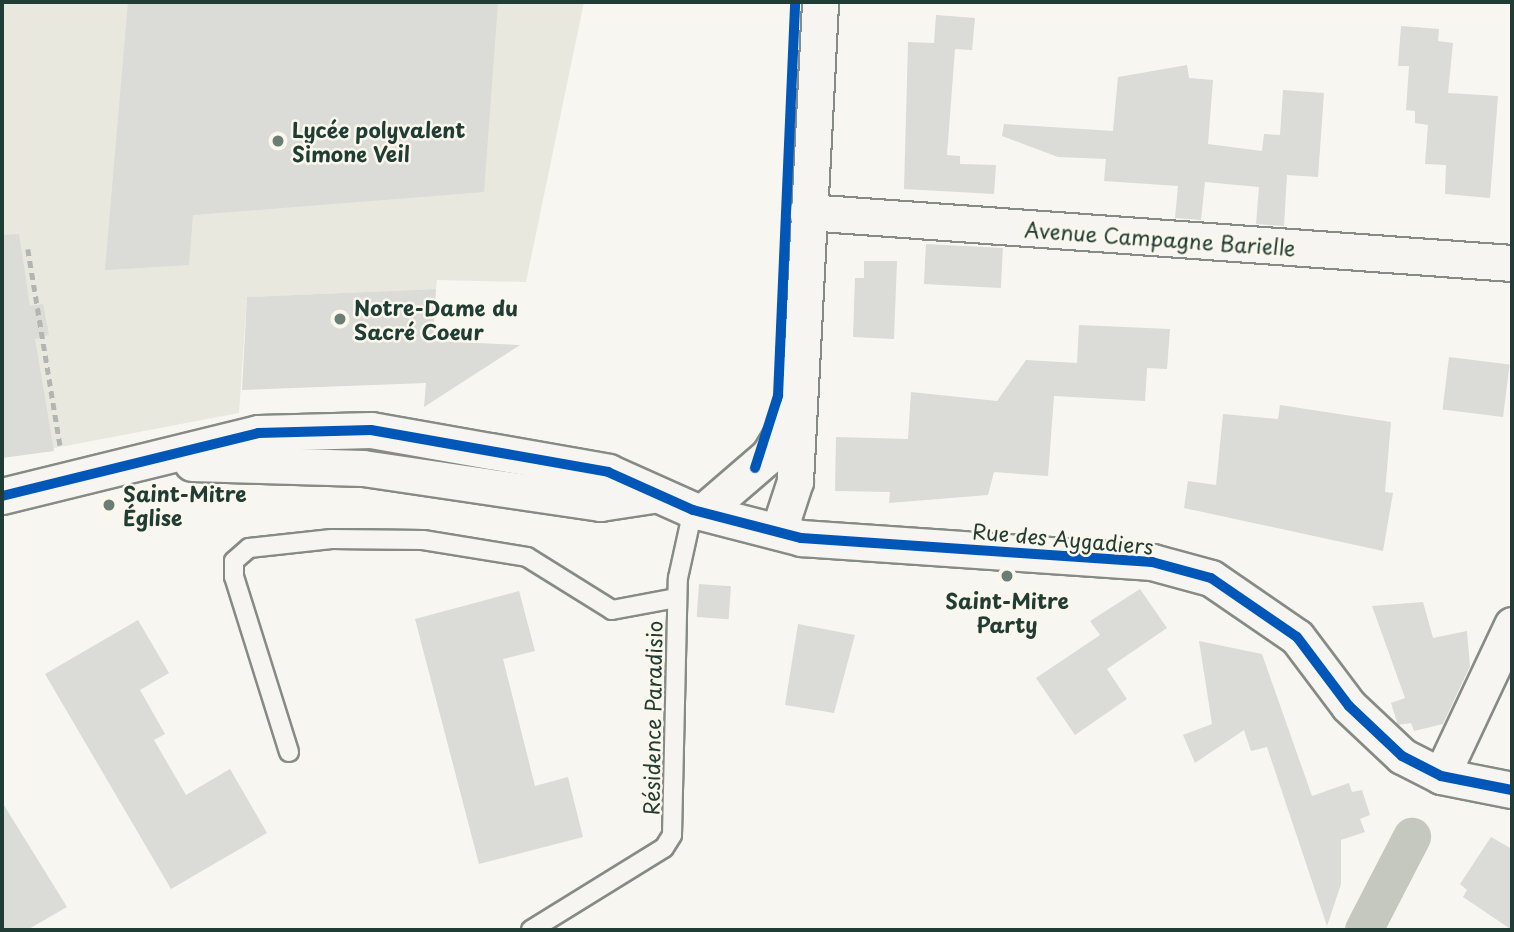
<!DOCTYPE html>
<html>
<head>
<meta charset="utf-8">
<style>
	body { margin:0 }
	#map { position:relative; width:1514px; height:932px; overflow:hidden; background:#f8f6f0; font-family:"Playpen Sans",sans-serif }
	div>[style] { position:absolute }
	.built>* { inset:0; background:#e8e8df }
	.canal>* { height:38px; margin:-19px; padding:0 19px; transform-origin:19px; border-radius:19px; background:#c4c8bf }
	.building>* { inset:0; background:#dbdbd7; transform-origin:0 0 }
	.path>* { height:4.5px; margin-top:-2.25px; transform-origin:0; background:repeating-linear-gradient(90deg,#b2b5b1 0 7px,transparent 0 12px) }
	.roads { filter:drop-shadow(2px 0 #868b86) drop-shadow(-2px 0 #868b86) drop-shadow(0 2px #868b86) drop-shadow(0 -2px #868b86) }
	.lane>* { height:18px; margin:-9px; padding:0 9px; transform-origin:9px; border-radius:9px; background:#f6f5f1 }
	.street>* { height:35px; margin:-17.5px; padding:0 17.5px; transform-origin:17.5px; border-radius:17.5px; background:#f6f5f1 }
	.cycleway>* { height:10px; margin:-5px; padding:0 5px; transform-origin:5px; border-radius:5px; background:#0057b8 }
	.dots>* { width:19px; height:19px; translate:-50% -50%; box-sizing:border-box; border:4px solid #fbf7ec; border-radius:50% }
	span { translate:-50% -50%; white-space:nowrap; text-align:center; line-height:1.15; -webkit-text-stroke:5px #fbf7ec; paint-order:stroke }
	.poi-label { font-size:21px; color:#1f3d34; font-weight:700 }
	.left { translate:0 -50%; text-align:left }
	.street-label { font-size:21px; color:#1f3d34 }
	.frame { position:absolute; inset:0; border:4px solid #1f3d34; pointer-events:none }
</style>
</head>
<body>
<div id="map">
	<div class="built">
		<i style="clip-path:polygon(2px 2px,584px 2px,526px 282px,437px 280px,436px 289px,247px 297px,239px 413px,2px 458px)"></i>
	</div>
	<div class="canal">
		<i style="left:1364px;top:930px;width:105px;rotate:-62.7deg"></i>
	</div>
	<div class="building">
		<i style="clip-path:polygon(128px 2px,498px 2px,484px 192px,193px 215px,189px 265px,105px 270px)"></i>
		<i style="clip-path:polygon(936px 15px,975px 18px,972px 50px,955px 49px,947px 155px,960px 156px,960px 164px,996px 165px,994px 194px,904px 189px,908px 42px,934px 43px)"></i>
		<i style="clip-path:polygon(1401px 26px,1439px 29px,1438px 41px,1453px 43px,1448px 93px,1498px 96px,1490px 198px,1445px 194px,1446px 165px,1425px 164px,1428px 125px,1415px 123px,1415px 111px,1406px 110px,1409px 66px,1398px 66px)"></i>
		<i style="clip-path:polygon(1187px 65px,1189px 78px,1213px 80px,1208px 144px,1262px 151px,1264px 134px,1280px 135px,1283px 90px,1324px 93px,1318px 177px,1287px 175px,1284px 226px,1256px 224px,1259px 187px,1205px 182px,1201px 220px,1175px 218px,1178px 186px,1104px 181px,1106px 159px,1058px 157px,1002px 136px,1004px 124px,1113px 131px,1118px 77px)"></i>
		<i style="clip-path:polygon(19px 234px,30px 306px,43px 304px,49px 335px,35px 339px,54px 451px,2px 458px,2px 235px)"></i>
		<i style="left:926px;top:244px;width:77px;height:40px;rotate:3deg"></i>
		<i style="clip-path:polygon(864px 261px,897px 261px,894px 339px,853px 337px,855px 278px,864px 278px)"></i>
		<i style="clip-path:polygon(436px 289px,433px 341px,520px 345px,424px 407px,426px 383px,242px 390px,247px 297px)"></i>
		<i style="clip-path:polygon(1079px 325px,1170px 329px,1167px 369px,1147px 368px,1145px 401px,1054px 396px,1048px 476px,994px 472px,988px 495px,889px 503px,890px 492px,835px 491px,836px 437px,908px 439px,911px 392px,997px 401px,1026px 360px,1077px 363px)"></i>
		<i style="left:1449px;top:357px;width:61px;height:53px;rotate:7deg"></i>
		<i style="clip-path:polygon(1280px 405px,1391px 422px,1385px 492px,1393px 493px,1383px 551px,1184px 508px,1188px 481px,1216px 485px,1223px 414px,1278px 419px)"></i>
		<i style="left:699px;top:584px;width:32px;height:33px;rotate:4deg"></i>
		<i style="clip-path:polygon(1140px 589px,1167px 628px,1107px 669px,1127px 699px,1075px 735px,1036px 678px,1100px 635px,1090px 621px)"></i>
		<i style="clip-path:polygon(519px 591px,535px 651px,503px 659px,535px 786px,568px 777px,583px 837px,479px 864px,415px 619px)"></i>
		<i style="clip-path:polygon(1423px 602px,1433px 638px,1467px 631px,1470px 666px,1443px 724px,1414px 731px,1411px 723px,1398px 725px,1391px 703px,1405px 698px,1372px 606px)"></i>
		<i style="clip-path:polygon(138px 620px,169px 673px,140px 690px,165px 734px,154px 740px,186px 795px,230px 769px,267px 833px,171px 889px,45px 674px)"></i>
		<i style="clip-path:polygon(798px 624px,855px 635px,834px 713px,785px 705px)"></i>
		<i style="clip-path:polygon(1199px 641px,1262px 654px,1312px 796px,1349px 783px,1352px 792px,1362px 790px,1370px 815px,1360px 819px,1365px 832px,1341px 840px,1341px 884px,1327px 926px,1267px 747px,1251px 751px,1244px 730px,1195px 763px,1183px 735px,1212px 724px)"></i>
		<i style="clip-path:polygon(2px 802px,67px 907px,27px 930px,2px 930px)"></i>
		<i style="clip-path:polygon(1491px 837px,1512px 849px,1512px 930px,1463px 897px,1467px 890px,1460px 884px)"></i>
	</div>
	<div class="path">
		<i style="left:28px;top:249px;width:199px;rotate:80.7deg"></i>
	</div>
	<div class="roads">
		<div class="lane">
			<i style="left:289px;top:752px;width:183px;rotate:-107.4deg"></i>
			<i style="left:234px;top:577px;width:16px;rotate:-90deg"></i>
			<i style="left:234px;top:561px;width:20px;rotate:-41deg"></i>
			<i style="left:249px;top:548px;width:83px;rotate:-6.2deg"></i>
			<i style="left:332px;top:539px;width:91px;rotate:0.6deg"></i>
			<i style="left:423px;top:540px;width:105px;rotate:9.3deg"></i>
			<i style="left:527px;top:557px;width:100px;rotate:31.9deg"></i>
			<i style="left:612px;top:610px;width:66px;rotate:-10.5deg"></i>
			<i style="left:531px;top:930px;width:156px;rotate:-31.7deg"></i>
			<i style="left:664px;top:848px;width:15px;rotate:-58deg"></i>
			<i style="left:672px;top:835px;width:257px;rotate:-88.7deg"></i>
			<i style="left:678px;top:578px;width:70px;rotate:-77.6deg"></i>
		</div>
		<div class="street">
			<i style="left:807px;top:212px;width:707px;rotate:4.14deg"></i>
			<i style="left:192px;top:463px;width:171px;rotate:1.7deg"></i>
			<i style="left:363px;top:468px;width:240px;rotate:8.4deg"></i>
			<i style="left:600px;top:503px;width:53px;rotate:-8.7deg"></i>
			<i style="left:2px;top:496px;width:264px;rotate:-13.8deg"></i>
			<i style="left:258px;top:433px;width:113px;rotate:-1.5deg"></i>
			<i style="left:371px;top:430px;width:241px;rotate:10deg"></i>
			<i style="left:608px;top:472px;width:93px;rotate:24.1deg"></i>
			<i style="left:693px;top:510px;width:112px;rotate:14.5deg"></i>
			<i style="left:801px;top:538px;width:352px;rotate:3.9deg"></i>
			<i style="left:1152px;top:562px;width:61px;rotate:15.2deg"></i>
			<i style="left:1211px;top:578px;width:104px;rotate:34.5deg"></i>
			<i style="left:1297px;top:637px;width:86px;rotate:53deg"></i>
			<i style="left:1349px;top:706px;width:73px;rotate:43.3deg"></i>
			<i style="left:1402px;top:756px;width:44px;rotate:27.1deg"></i>
			<i style="left:1441px;top:776px;width:72px;rotate:11.2deg"></i>
			<i style="left:703px;top:512px;width:87px;rotate:-40.8deg"></i>
			<i style="left:769px;top:455px;width:52px;rotate:-59deg"></i>
			<i style="left:779px;top:530px;width:52px;rotate:-71.9deg"></i>
			<i style="left:795px;top:481px;width:480px;rotate:-87deg"></i>
			<i style="left:1441px;top:776px;width:167px;rotate:-64.8deg"></i>
		</div>
	</div>
	<div class="cycleway">
		<i style="left:755px;top:468px;width:76px;rotate:-72.3deg"></i>
		<i style="left:778px;top:396px;width:394px;rotate:-87.5deg"></i>
		<i style="left:2px;top:496px;width:264px;rotate:-13.8deg"></i>
		<i style="left:258px;top:433px;width:113px;rotate:-1.5deg"></i>
		<i style="left:371px;top:430px;width:241px;rotate:10deg"></i>
		<i style="left:608px;top:472px;width:93px;rotate:24.1deg"></i>
		<i style="left:693px;top:510px;width:112px;rotate:14.5deg"></i>
		<i style="left:801px;top:538px;width:352px;rotate:3.9deg"></i>
		<i style="left:1152px;top:562px;width:61px;rotate:15.2deg"></i>
		<i style="left:1211px;top:578px;width:104px;rotate:34.5deg"></i>
		<i style="left:1297px;top:637px;width:86px;rotate:53deg"></i>
		<i style="left:1349px;top:706px;width:73px;rotate:43.3deg"></i>
		<i style="left:1402px;top:756px;width:44px;rotate:27.1deg"></i>
		<i style="left:1441px;top:776px;width:72px;rotate:11.2deg"></i>
	</div>
	<div class="dots">
		<i style="left:278px;top:141px;background:#6b7e76"></i>
		<i style="left:340px;top:319px;background:#6b7e76"></i>
		<i style="left:109px;top:505px;background:#6b7e76"></i>
		<i style="left:1007px;top:576px;background:#6b7e76"></i>
	</div>
	<div class="poi-label">
		<span class="left" style="left:292px;top:141px">Lycée polyvalent<br>Simone Veil</span>
		<span class="left" style="left:354px;top:319px">Notre-Dame du<br>Sacré Coeur</span>
		<span class="left" style="left:123px;top:505px">Saint-Mitre<br>Église</span>
		<span style="left:1007px;top:612px">Saint-Mitre<br>Party</span>
	</div>
	<div class="street-label">
		<span style="left:1160px;top:238px;rotate:4deg">Avenue Campagne Barielle</span>
		<span style="left:1063px;top:538px;rotate:5deg">Rue des Aygadiers</span>
		<span style="left:652px;top:718px;rotate:-89deg">Résidence Paradisio</span>
	</div>
	<div class="frame"></div>
</div>
</body>
</html>
